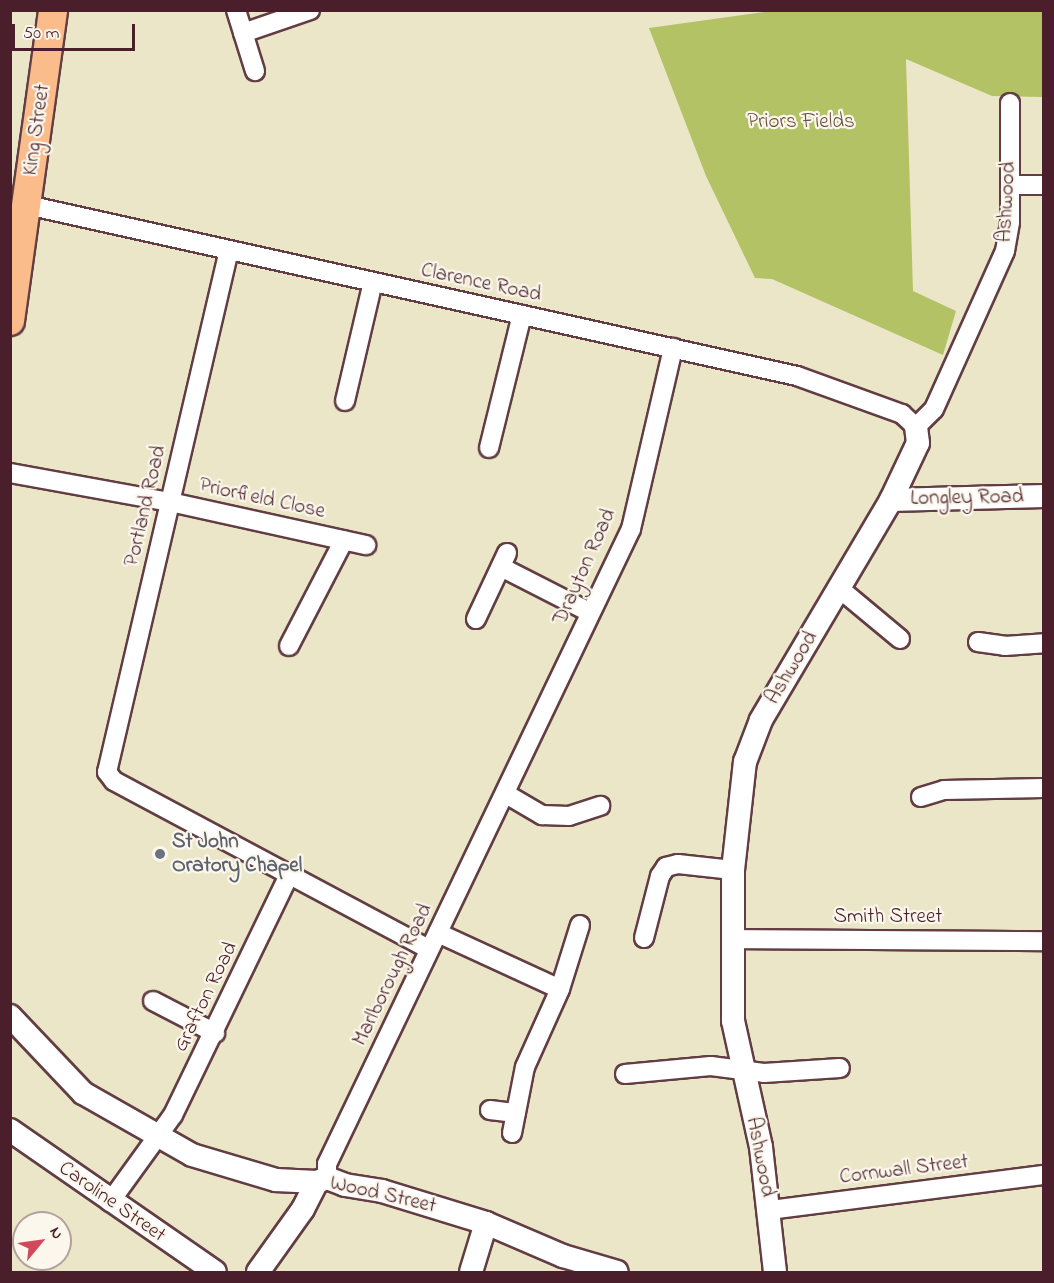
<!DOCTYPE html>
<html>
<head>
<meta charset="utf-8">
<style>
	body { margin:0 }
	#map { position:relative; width:1054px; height:1283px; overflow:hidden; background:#ece6c9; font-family:"Indie Flower",sans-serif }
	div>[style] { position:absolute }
	.green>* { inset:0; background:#b2c265 }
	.roads { filter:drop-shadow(2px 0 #623d43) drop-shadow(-2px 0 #623d43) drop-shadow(0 2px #623d43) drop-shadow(0 -2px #623d43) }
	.minor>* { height:18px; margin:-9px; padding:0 9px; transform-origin:9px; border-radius:9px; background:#fff }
	.tertiary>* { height:22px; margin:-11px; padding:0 11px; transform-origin:11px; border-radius:11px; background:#fff }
	.primary>* { height:28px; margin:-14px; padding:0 14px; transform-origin:14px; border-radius:14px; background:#f9bc8a }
	.dots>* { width:16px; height:16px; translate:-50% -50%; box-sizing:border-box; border:3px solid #fbf7ec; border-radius:50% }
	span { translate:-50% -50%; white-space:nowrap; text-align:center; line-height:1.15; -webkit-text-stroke:4.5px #fbf7ec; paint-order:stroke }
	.park-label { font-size:21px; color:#69503c }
	.street-label { font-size:21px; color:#4a1f2b }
	.worship-label { font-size:21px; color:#5b616d; font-weight:700 }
	.left { translate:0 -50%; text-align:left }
	.frame { position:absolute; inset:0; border:12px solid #4a1f2b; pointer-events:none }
	.north { position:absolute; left:12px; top:1211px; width:60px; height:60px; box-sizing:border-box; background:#fbf7ec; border:2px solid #b4a19f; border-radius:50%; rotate:61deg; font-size:16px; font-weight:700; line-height:24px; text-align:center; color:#4a1f2b }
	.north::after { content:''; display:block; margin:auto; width:21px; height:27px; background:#d1495b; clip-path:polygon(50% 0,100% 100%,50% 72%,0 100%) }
	.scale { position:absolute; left:12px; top:24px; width:123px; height:27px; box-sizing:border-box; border:3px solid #4a1f2b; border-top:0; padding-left:8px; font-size:18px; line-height:21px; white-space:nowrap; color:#4a1f2b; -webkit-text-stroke:4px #fbf7ec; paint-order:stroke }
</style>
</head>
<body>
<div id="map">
	<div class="green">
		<i style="clip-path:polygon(778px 10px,1043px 11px,1043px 97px,992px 96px,906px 59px,913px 291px,956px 311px,943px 355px,772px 279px,755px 278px,706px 176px,649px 28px)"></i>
	</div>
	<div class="roads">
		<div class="minor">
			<i style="left:236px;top:10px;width:64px;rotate:72.7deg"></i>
			<i style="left:243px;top:33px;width:71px;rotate:-18.9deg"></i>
			<i style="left:1010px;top:185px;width:34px"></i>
			<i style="left:27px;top:205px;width:789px;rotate:12.52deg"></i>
			<i style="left:797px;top:376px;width:112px;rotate:19.9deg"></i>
			<i style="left:902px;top:414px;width:19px;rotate:43deg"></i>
			<i style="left:916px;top:427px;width:25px;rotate:-45deg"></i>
			<i style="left:934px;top:409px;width:173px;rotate:-65.8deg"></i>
			<i style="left:1005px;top:251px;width:29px;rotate:-80deg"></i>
			<i style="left:1010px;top:222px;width:119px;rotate:-90deg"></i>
			<i style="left:229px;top:250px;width:536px;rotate:103.15deg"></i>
			<i style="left:107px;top:772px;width:11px;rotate:52deg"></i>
			<i style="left:114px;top:781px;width:357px;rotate:28.1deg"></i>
			<i style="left:345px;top:401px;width:122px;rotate:-76.8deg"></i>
			<i style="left:489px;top:448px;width:137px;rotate:-76.1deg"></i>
			<i style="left:10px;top:473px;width:163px;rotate:10.3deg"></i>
			<i style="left:170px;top:502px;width:201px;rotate:12.4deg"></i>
			<i style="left:501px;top:567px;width:99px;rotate:27.1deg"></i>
			<i style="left:840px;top:589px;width:78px;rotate:39.8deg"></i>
			<i style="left:476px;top:619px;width:73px;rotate:-64.8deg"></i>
			<i style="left:978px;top:642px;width:27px;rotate:8deg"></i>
			<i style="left:1005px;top:646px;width:39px;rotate:-4deg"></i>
			<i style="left:289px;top:646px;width:119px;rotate:-62.6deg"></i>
			<i style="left:506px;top:794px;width:42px;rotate:30.3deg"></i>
			<i style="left:542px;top:815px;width:27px;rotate:2deg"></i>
			<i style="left:569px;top:816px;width:33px;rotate:-18deg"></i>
			<i style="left:921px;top:797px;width:24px;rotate:-17deg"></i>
			<i style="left:944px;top:790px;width:100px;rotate:-1.1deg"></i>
			<i style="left:438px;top:933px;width:134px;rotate:24.7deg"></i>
			<i style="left:644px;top:938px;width:64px;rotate:-75.5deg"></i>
			<i style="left:660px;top:876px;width:11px;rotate:-56deg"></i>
			<i style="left:666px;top:867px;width:12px;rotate:-14deg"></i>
			<i style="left:678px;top:864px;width:55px;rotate:6.2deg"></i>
			<i style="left:732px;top:939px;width:312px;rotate:0.4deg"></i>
			<i style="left:153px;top:1001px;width:70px;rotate:27.3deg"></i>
			<i style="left:625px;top:1074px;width:86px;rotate:-5.3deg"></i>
			<i style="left:711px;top:1066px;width:53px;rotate:7.5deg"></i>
			<i style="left:764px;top:1073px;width:76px;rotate:-3.8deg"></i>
			<i style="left:490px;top:1110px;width:26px;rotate:7deg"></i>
			<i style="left:512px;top:1133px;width:67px;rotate:-78.9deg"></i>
			<i style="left:525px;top:1067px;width:85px;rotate:-65.8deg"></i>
			<i style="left:560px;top:989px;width:67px;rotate:-72.6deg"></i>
			<i style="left:327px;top:1178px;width:14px;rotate:-90deg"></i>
			<i style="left:327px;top:1164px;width:704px;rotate:-64.42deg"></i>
			<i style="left:631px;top:529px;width:186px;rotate:-76.9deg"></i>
			<i style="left:110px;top:1202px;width:107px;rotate:-54.1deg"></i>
			<i style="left:173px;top:1115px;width:269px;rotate:-64.2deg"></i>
			<i style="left:770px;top:1210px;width:276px;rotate:-7.3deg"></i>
		</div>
		<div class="tertiary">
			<i style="left:891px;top:500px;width:153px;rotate:-1.5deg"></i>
			<i style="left:10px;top:1016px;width:106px;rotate:46.5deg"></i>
			<i style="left:83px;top:1093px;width:125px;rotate:29.6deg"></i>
			<i style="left:192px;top:1155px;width:88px;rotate:16.6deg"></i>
			<i style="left:276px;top:1180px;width:41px;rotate:2.8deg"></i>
			<i style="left:317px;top:1182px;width:11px;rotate:-22deg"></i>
			<i style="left:327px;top:1178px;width:19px;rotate:21deg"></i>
			<i style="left:345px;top:1185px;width:37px;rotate:9deg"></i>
			<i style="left:382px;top:1191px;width:109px;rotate:17.1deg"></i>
			<i style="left:486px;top:1223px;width:84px;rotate:23.2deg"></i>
			<i style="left:563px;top:1256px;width:56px;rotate:16.5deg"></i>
			<i style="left:10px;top:1130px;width:249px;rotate:34.7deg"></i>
			<i style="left:258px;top:1272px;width:77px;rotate:-54.5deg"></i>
			<i style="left:303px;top:1209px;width:30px;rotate:-63deg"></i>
			<i style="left:471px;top:1272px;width:51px;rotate:-73deg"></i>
			<i style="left:775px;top:1272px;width:126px;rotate:-96.4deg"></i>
			<i style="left:761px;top:1147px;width:129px;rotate:-102.5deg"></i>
			<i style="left:733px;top:1021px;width:151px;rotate:-90deg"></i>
			<i style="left:733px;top:870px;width:109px;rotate:-83.7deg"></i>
			<i style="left:745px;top:762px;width:45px;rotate:-69.1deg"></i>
			<i style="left:761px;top:720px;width:256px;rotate:-59.4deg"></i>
			<i style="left:891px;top:500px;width:63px;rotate:-64.7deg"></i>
			<i style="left:918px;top:443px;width:16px;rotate:-97deg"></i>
		</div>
		<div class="primary">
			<i style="left:10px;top:321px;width:314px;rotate:-82.1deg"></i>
		</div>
	</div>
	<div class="dots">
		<i style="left:160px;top:854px;background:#6b7280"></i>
	</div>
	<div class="park-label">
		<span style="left:801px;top:122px">Priors Fields</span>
	</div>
	<div class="street-label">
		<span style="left:37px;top:130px;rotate:-82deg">King Street</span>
		<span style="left:1007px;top:202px;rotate:-87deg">Ashwood</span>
		<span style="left:481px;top:283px;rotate:12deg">Clarence Road</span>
		<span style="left:967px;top:498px;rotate:-1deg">Longley Road</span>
		<span style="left:262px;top:499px;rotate:12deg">Priorfield Close</span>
		<span style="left:146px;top:506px;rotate:-77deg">Portland Road</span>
		<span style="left:585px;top:567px;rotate:-66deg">Drayton Road</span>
		<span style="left:792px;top:668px;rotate:-59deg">Ashwood</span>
		<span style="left:888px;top:917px">Smith Street</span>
		<span style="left:393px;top:975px;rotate:-64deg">Marlborough Road</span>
		<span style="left:206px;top:997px;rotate:-64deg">Grafton Road</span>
		<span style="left:760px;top:1157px;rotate:79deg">Ashwood</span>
		<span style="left:904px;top:1170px;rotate:-7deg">Cornwall Street</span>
		<span style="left:383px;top:1195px;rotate:13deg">Wood Street</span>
		<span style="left:112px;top:1202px;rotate:35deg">Caroline Street</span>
	</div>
	<div class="worship-label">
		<span class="left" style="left:172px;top:854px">St John<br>Oratory Chapel</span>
	</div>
	<div class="frame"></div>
	<div class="north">N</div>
	<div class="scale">50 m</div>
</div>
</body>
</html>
